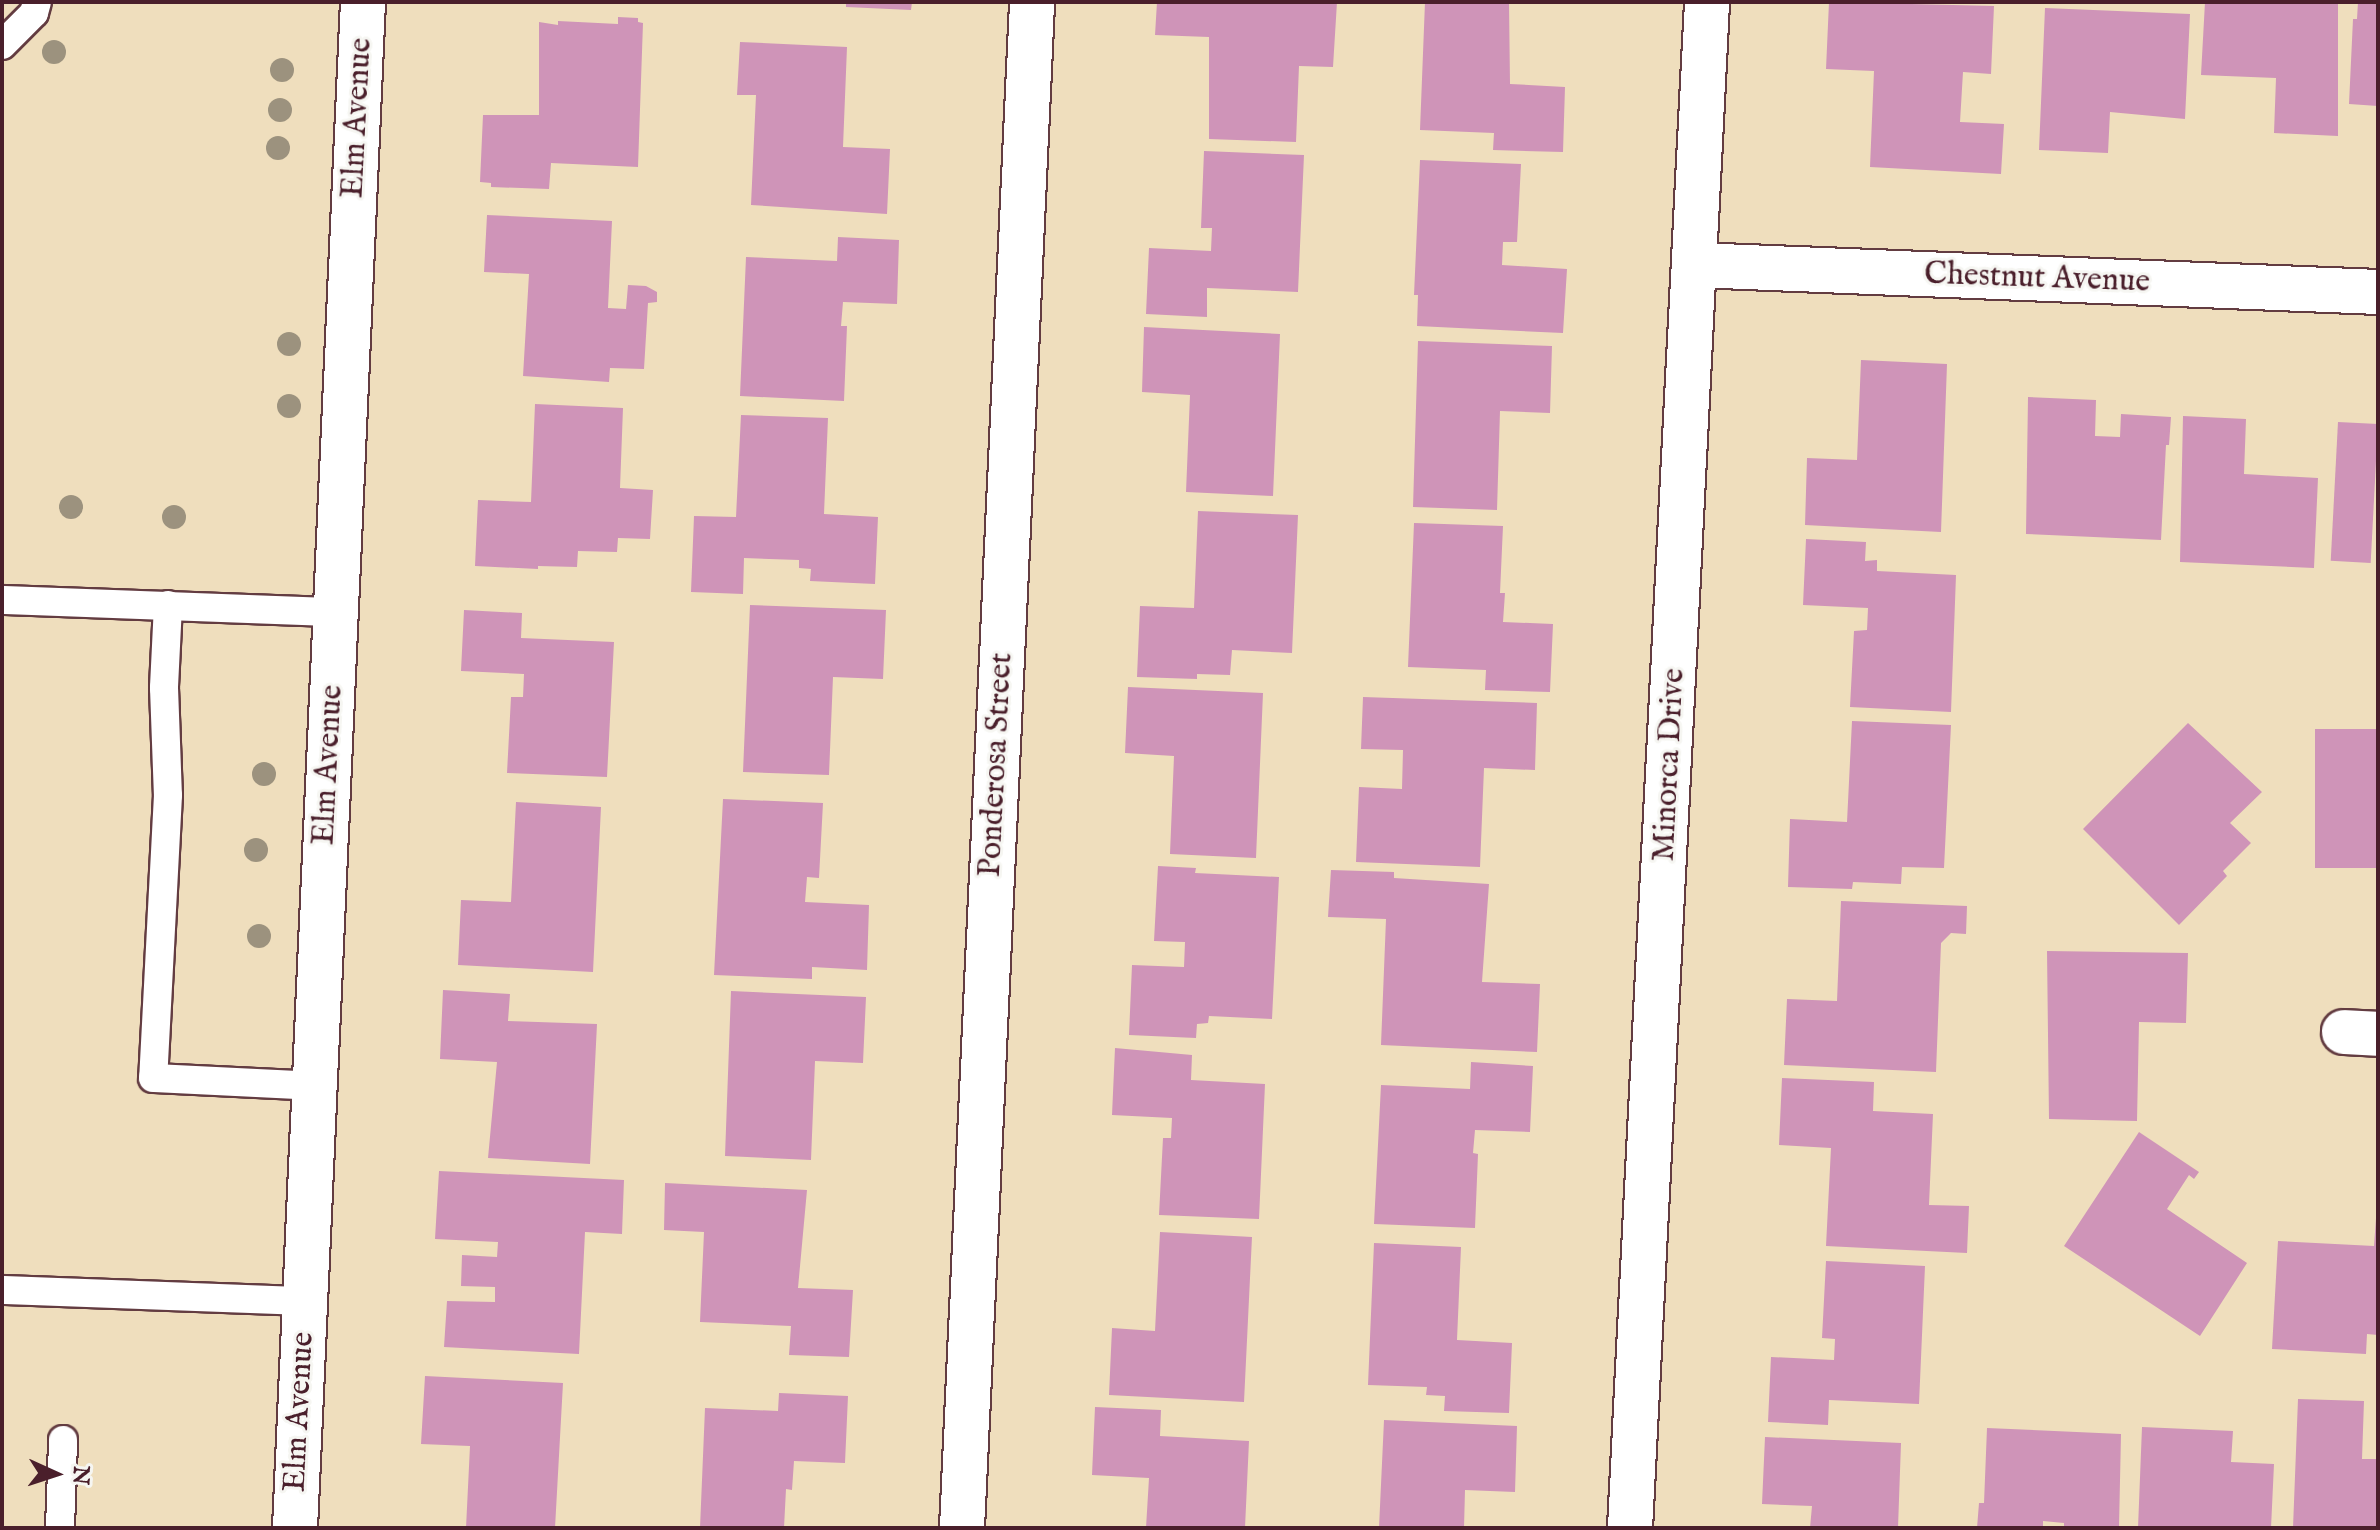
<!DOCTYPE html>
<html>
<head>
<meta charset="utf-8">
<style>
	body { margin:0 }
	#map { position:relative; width:2380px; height:1530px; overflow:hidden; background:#efdebd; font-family:"IM FELL English",serif }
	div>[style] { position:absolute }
	.building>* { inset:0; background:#cf94b8; transform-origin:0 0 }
	.roads { filter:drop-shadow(2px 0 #633c41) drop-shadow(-2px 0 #633c41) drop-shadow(0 2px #633c41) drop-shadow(0 -2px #633c41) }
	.service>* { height:28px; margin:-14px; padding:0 14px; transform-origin:14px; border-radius:14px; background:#fff }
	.minor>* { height:44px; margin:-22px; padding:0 22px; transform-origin:22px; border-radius:22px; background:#fff }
	.trees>* { width:24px; height:24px; margin:-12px; border-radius:50%; background:#9c927e }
	span { translate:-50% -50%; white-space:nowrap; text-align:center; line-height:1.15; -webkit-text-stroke:6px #f6f6f2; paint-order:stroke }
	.street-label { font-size:32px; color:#4a1f2b }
	.frame { position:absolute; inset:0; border:4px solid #4a1f2b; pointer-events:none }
	.north { position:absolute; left:16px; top:1434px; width:80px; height:80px; -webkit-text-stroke:6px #f6f6f2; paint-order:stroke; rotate:93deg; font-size:22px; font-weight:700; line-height:32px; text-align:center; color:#4a1f2b }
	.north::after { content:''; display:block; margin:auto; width:28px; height:36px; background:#4a1f2b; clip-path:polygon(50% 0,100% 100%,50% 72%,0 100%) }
</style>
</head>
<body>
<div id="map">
	<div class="building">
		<i style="clip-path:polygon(846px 2px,912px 2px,911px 10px,846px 7px)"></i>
		<i style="clip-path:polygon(1157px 2px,1337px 2px,1333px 67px,1299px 66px,1296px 142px,1209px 139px,1209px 37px,1155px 35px)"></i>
		<i style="clip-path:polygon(1425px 2px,1509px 2px,1510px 84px,1565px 87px,1563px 152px,1493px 150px,1494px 133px,1420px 130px)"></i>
		<i style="clip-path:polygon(1829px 2px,1994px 6px,1991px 74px,1963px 72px,1960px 122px,2004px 124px,2001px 174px,1870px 167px,1874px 71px,1826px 69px)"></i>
		<i style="clip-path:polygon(2205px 2px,2338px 2px,2338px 136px,2274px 133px,2276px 78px,2201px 75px)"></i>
		<i style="clip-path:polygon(2358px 2px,2378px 2px,2378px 106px,2349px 104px,2353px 19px,2357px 19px)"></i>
		<i style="clip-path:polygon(2045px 8px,2190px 14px,2185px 119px,2110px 112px,2108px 153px,2039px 150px)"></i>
		<i style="clip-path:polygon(618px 17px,638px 18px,638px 22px,643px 23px,638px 167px,551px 163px,549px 189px,491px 187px,491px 183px,480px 182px,483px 115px,539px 115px,539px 22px,558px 25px,558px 21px,618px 24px)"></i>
		<i style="clip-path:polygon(740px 42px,847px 47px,843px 147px,890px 149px,887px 214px,751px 205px,756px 95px,737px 95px)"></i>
		<i style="clip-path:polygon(1204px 151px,1304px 155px,1298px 292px,1207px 288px,1207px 317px,1146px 314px,1149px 248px,1211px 251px,1212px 228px,1201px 228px)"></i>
		<i style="clip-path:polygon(1420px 160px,1521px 164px,1517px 242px,1503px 242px,1502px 265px,1567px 269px,1563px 333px,1417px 326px,1418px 295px,1414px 295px)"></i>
		<i style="clip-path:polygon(487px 215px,612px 221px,608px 308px,626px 309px,628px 285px,646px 286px,657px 292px,657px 302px,648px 303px,644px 369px,610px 368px,609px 382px,523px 376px,529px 274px,484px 272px)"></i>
		<i style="clip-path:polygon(838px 237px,899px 240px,897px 304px,843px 302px,841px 326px,847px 326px,844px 401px,740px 396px,746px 257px,837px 261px)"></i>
		<i style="clip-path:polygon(1144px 327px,1280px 334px,1273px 496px,1186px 492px,1190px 395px,1142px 392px)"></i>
		<i style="clip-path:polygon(1418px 341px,1552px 346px,1550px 413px,1500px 411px,1497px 510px,1413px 507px)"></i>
		<i style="clip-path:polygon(1861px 360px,1947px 364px,1941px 532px,1805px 525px,1807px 458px,1857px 460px)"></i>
		<i style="clip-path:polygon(2028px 397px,2096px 400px,2095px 436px,2120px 437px,2121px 414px,2171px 417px,2169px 445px,2166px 445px,2161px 540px,2026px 534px)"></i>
		<i style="clip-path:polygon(535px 404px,623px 408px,620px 488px,653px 490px,650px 539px,618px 538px,617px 552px,578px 551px,577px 567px,538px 566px,538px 569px,475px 566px,478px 500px,531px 502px)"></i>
		<i style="clip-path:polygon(741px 415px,828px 418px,824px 514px,878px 517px,875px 584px,810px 581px,811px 569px,799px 568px,799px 560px,744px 558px,743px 594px,691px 592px,694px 516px,736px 517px)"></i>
		<i style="clip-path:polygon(2183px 416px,2246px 419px,2244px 474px,2318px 478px,2314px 568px,2180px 562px)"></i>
		<i style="left:2338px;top:422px;width:40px;height:139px;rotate:3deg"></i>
		<i style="clip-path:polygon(1198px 511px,1298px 515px,1292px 653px,1232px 650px,1230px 675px,1197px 674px,1197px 679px,1137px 677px,1140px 606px,1194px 608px)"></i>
		<i style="clip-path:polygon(1414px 523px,1503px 526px,1500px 593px,1505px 593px,1503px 622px,1553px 624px,1550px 692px,1485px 690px,1486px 670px,1408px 667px)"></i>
		<i style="clip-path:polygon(1806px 539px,1866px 542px,1865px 561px,1877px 560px,1877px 571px,1956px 575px,1951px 712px,1850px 707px,1854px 631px,1867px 630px,1868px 608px,1803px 605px)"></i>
		<i style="clip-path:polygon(750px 605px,886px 610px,883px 679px,833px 677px,829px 775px,743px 772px)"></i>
		<i style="clip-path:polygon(464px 610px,522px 613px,521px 638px,614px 642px,607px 777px,507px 773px,511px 697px,523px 697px,524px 674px,461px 671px)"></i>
		<i style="clip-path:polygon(1128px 687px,1263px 693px,1256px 858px,1170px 854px,1174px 756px,1125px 753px)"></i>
		<i style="clip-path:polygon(1363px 697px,1537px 703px,1535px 770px,1484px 768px,1480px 867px,1356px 862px,1359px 787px,1402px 789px,1403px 750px,1361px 749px)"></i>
		<i style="clip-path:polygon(1852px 721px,1951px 725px,1944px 868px,1902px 867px,1901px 884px,1853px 882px,1852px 889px,1788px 887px,1790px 819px,1847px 822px)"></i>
		<i style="clip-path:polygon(2188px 723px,2262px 792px,2230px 823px,2251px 843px,2223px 871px,2227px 876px,2179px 925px,2083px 829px)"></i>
		<i style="left:2378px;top:729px;width:139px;height:63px;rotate:90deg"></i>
		<i style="clip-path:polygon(723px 799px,823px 803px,819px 878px,807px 877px,805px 902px,869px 905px,867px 970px,812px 967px,812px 979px,714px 975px)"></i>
		<i style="clip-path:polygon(516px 802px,601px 807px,593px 972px,458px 965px,461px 900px,511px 902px)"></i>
		<i style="clip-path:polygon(1158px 866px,1196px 868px,1195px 873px,1279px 877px,1272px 1019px,1209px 1016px,1208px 1023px,1197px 1024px,1196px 1038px,1129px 1035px,1132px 965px,1184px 967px,1185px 942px,1154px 941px)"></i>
		<i style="clip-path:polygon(1331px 870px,1394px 872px,1394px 878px,1489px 884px,1482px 982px,1540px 984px,1537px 1052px,1381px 1045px,1386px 919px,1328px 917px)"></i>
		<i style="clip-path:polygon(1841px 901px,1967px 906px,1966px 934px,1951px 933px,1941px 943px,1936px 1072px,1784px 1065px,1787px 999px,1837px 1001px)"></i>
		<i style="clip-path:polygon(2047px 951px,2188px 953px,2186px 1023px,2139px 1022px,2137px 1121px,2049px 1119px)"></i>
		<i style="clip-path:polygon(443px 990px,510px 994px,508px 1021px,597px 1024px,590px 1164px,488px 1158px,497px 1062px,440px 1059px)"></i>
		<i style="clip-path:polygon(731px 991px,866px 997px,863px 1063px,815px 1061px,811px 1160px,725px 1156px)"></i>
		<i style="clip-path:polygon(1115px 1048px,1192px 1055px,1191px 1080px,1265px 1084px,1259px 1219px,1159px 1215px,1163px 1138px,1171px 1138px,1172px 1118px,1112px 1115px)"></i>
		<i style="clip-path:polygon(1471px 1062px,1533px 1066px,1530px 1132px,1475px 1130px,1473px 1153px,1478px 1154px,1475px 1228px,1374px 1224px,1381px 1085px,1470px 1089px)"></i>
		<i style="clip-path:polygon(1782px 1078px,1874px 1082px,1873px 1111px,1933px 1114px,1929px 1205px,1969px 1206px,1967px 1253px,1826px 1246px,1831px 1148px,1779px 1145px)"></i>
		<i style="clip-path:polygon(2139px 1132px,2199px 1172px,2194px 1179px,2189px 1175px,2167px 1209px,2247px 1263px,2200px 1336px,2064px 1246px)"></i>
		<i style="clip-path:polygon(439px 1171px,624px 1180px,622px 1234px,585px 1232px,579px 1354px,444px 1347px,447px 1301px,495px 1302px,495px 1287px,461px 1286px,462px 1255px,497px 1257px,498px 1242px,435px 1239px)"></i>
		<i style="clip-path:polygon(665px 1183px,807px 1190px,798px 1288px,853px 1290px,849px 1357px,789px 1355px,791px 1326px,700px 1322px,704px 1232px,664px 1230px)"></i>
		<i style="clip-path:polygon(2376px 1218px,2378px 1335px,2367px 1334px,2366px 1354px,2272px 1349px,2278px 1241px,2374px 1246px)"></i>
		<i style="clip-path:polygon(1160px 1232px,1252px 1237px,1244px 1402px,1109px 1395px,1112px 1328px,1155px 1331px)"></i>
		<i style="clip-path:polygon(1374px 1243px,1461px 1247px,1457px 1340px,1512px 1343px,1509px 1413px,1444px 1411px,1445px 1396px,1426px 1395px,1427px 1387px,1368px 1385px)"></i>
		<i style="clip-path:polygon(1826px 1261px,1925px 1266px,1919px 1404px,1829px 1400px,1828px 1425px,1768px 1422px,1771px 1357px,1834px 1360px,1835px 1339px,1822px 1338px)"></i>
		<i style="clip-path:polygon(425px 1376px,563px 1383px,555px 1528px,466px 1528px,470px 1446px,421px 1444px)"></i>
		<i style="clip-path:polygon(779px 1393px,848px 1396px,845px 1463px,794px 1461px,792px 1490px,786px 1489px,784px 1528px,700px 1528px,705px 1408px,778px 1411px)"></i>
		<i style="clip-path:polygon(2298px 1399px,2364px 1401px,2362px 1459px,2378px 1459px,2378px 1528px,2293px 1528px)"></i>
		<i style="clip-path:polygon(1095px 1407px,1161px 1410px,1160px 1436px,1249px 1441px,1245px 1528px,1146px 1528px,1149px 1478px,1092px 1475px)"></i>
		<i style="clip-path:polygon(1384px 1420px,1517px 1426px,1515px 1492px,1465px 1490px,1464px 1528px,1379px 1528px)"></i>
		<i style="clip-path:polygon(2142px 1427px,2233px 1431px,2231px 1462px,2274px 1464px,2271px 1528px,2138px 1528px)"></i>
		<i style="clip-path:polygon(1987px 1428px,2121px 1434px,2119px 1528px,2064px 1528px,2064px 1523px,2043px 1521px,2043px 1528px,1977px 1528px,1979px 1503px,1984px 1503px)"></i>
		<i style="clip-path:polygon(1765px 1437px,1901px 1443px,1898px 1528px,1810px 1528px,1812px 1506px,1762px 1504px)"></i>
	</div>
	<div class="roads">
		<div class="service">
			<i style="left:2px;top:45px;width:45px;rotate:-45deg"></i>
			<i style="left:34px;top:13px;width:11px;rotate:-75deg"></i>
			<i style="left:2px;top:600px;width:334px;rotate:2.1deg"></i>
			<i style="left:168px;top:605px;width:83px;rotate:92.8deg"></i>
			<i style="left:164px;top:688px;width:107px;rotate:87.9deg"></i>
			<i style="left:168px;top:795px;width:283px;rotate:93deg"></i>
			<i style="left:153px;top:1078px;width:161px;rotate:2.8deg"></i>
			<i style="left:2px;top:1290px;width:303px;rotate:2.1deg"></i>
			<i style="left:60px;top:1528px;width:88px;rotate:-88deg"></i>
		</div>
		<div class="minor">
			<i style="left:1695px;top:265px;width:684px;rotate:2.26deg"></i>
			<i style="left:2344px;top:1032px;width:34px;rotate:3deg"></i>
			<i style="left:295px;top:1528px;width:1528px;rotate:-87.45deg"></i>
			<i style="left:962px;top:1528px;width:1528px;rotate:-87.37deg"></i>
			<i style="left:1630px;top:1528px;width:1528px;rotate:-87.11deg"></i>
		</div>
	</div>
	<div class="trees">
		<i style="left:54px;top:52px"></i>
		<i style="left:282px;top:70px"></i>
		<i style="left:280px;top:110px"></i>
		<i style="left:278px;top:148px"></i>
		<i style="left:289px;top:344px"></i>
		<i style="left:289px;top:406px"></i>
		<i style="left:71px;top:507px"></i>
		<i style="left:174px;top:517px"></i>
		<i style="left:264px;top:774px"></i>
		<i style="left:256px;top:850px"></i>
		<i style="left:259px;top:936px"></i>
	</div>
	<div class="street-label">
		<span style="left:358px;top:118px;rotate:-87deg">Elm Avenue</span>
		<span style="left:2037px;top:279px;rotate:2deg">Chestnut Avenue</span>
		<span style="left:329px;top:765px;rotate:-87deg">Elm Avenue</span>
		<span style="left:997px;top:765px;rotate:-87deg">Ponderosa Street</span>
		<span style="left:1670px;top:765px;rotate:-87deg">Minorca Drive</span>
		<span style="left:300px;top:1412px;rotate:-87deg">Elm Avenue</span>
	</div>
	<div class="frame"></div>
	<div class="north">N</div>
</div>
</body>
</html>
